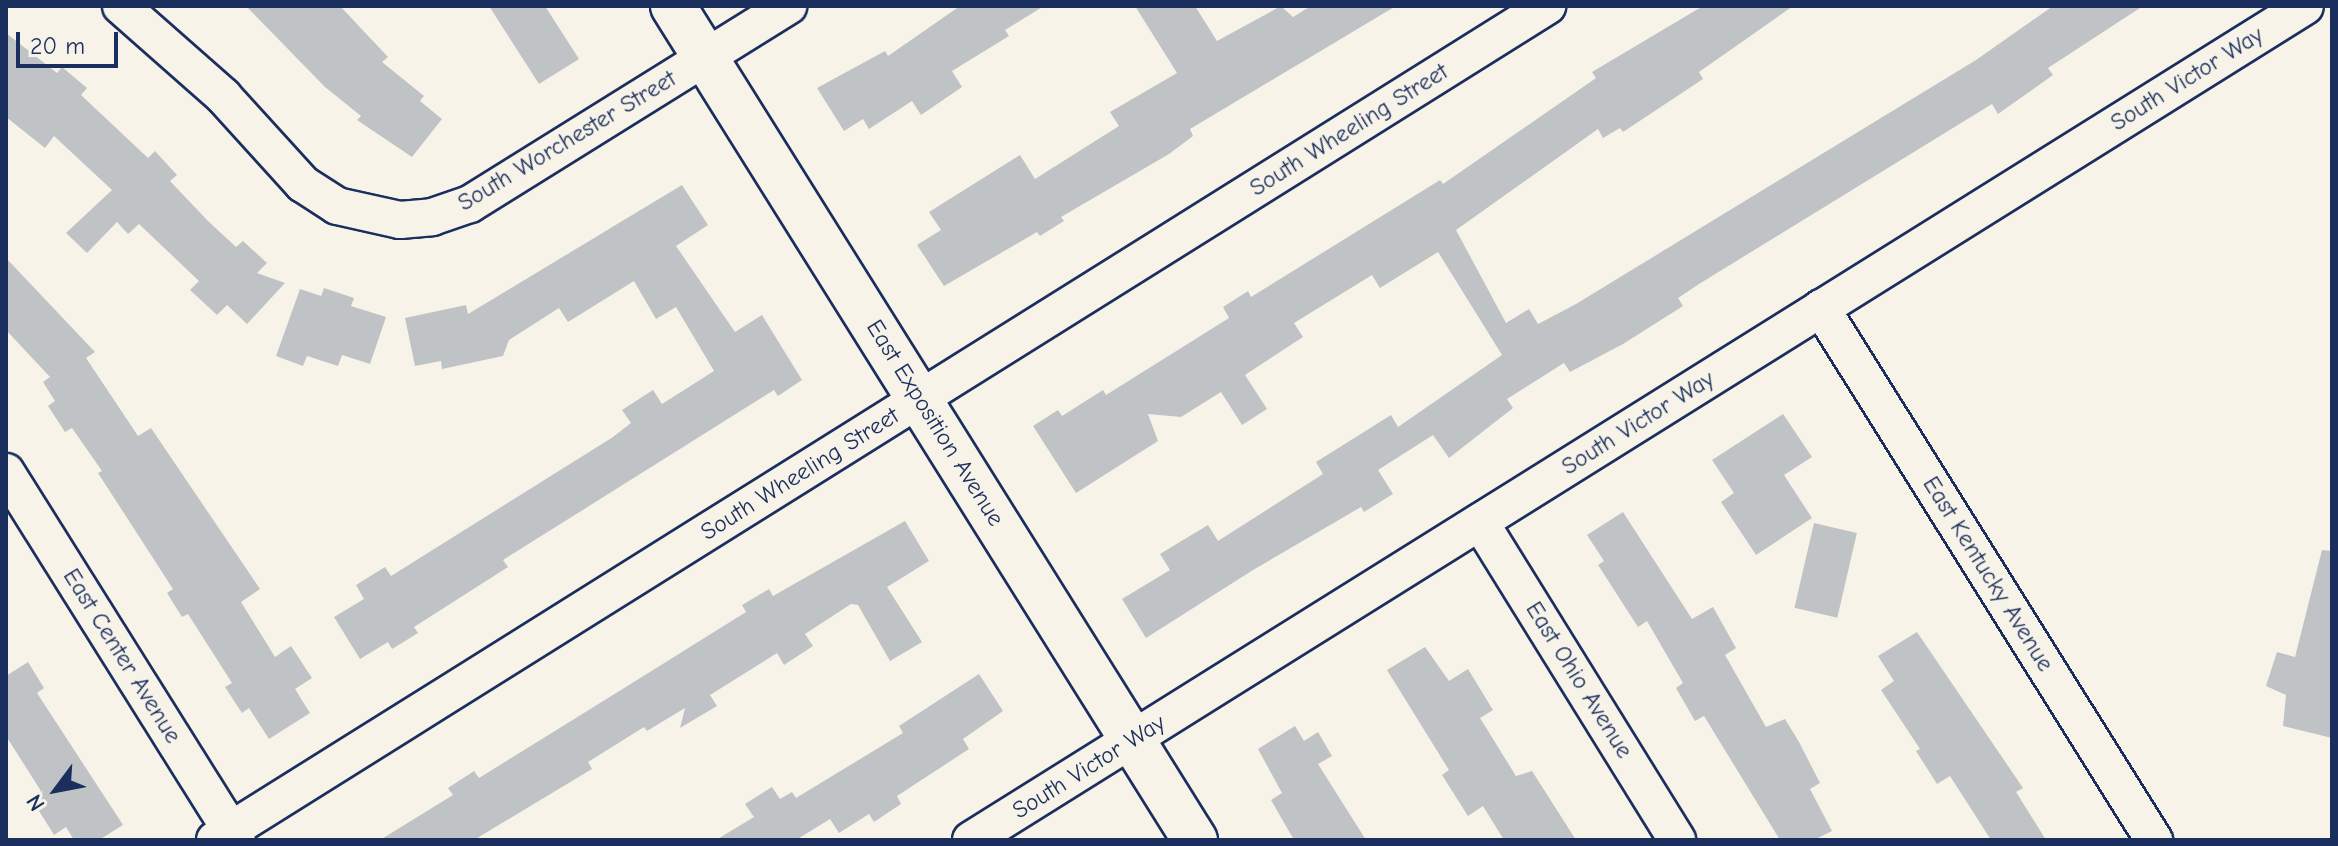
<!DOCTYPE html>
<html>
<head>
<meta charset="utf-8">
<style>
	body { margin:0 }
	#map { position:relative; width:2338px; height:846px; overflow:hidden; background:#f7f3e8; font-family:"Comic Neue",sans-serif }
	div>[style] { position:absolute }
	.building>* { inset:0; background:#c0c3c5; transform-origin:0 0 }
	.roads { filter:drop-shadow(2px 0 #1b2f5e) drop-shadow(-2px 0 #1b2f5e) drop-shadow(0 2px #1b2f5e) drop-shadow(0 -2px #1b2f5e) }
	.street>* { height:36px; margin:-18px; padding:0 18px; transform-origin:18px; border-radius:18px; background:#f7f3e8 }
	.secondary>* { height:44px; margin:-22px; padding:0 22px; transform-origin:22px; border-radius:22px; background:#f7f3e8 }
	span { translate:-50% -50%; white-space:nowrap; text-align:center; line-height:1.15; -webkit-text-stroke:6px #f7f3e8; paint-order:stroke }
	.street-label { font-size:24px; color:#1b2f5e }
	.frame { position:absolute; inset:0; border:8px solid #1b2f5e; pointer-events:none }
	.north { position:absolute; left:16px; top:750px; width:80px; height:80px; -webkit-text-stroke:6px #f7f3e8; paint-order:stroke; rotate:238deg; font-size:22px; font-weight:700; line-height:32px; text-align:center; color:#1b2f5e }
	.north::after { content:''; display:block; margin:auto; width:28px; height:36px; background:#1b2f5e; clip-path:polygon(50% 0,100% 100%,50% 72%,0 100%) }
	.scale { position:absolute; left:16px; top:32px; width:102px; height:36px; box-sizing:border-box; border:4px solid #1b2f5e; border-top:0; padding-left:10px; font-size:24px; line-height:28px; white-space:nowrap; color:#1b2f5e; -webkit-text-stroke:6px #f7f3e8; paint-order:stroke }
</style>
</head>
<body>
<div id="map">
	<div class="building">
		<i style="clip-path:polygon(246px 6px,340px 6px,388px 57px,382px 62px,424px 96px,420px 101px,442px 119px,412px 157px,357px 120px,361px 116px,325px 87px)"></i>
		<i style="clip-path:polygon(489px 6px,545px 6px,579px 59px,539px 84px)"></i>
		<i style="clip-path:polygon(960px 6px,1044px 6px,1005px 30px,1009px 36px,952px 71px,962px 87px,921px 115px,912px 101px,869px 129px,863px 119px,844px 131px,817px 88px,885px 51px,888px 56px)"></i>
		<i style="clip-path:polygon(1135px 6px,1195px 6px,1217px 41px,1281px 6px,1293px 17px,1311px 6px,1396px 6px,1190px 129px,1193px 136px,1169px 154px,1061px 217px,1064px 221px,1040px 236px,1037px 232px,944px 286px,917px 245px,941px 230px,929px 212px,1020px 155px,1035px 179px,1119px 126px,1110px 112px,1177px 73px)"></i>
		<i style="clip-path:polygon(1703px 6px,1793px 6px,1699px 72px,1703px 79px,1623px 132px,1620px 128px,1603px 138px,1598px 129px,1456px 230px,1506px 323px,1529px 309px,1538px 324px,1576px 304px,1976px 60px,2053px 6px,2143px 6px,2048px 68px,2053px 75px,1998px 114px,1992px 104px,1699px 284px,1678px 298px,1683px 306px,1623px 344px,1570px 372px,1564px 363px,1507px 399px,1513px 408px,1449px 458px,1433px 435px,1378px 470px,1393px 494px,1364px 512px,1361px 507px,1253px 570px,1146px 638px,1122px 599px,1170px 570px,1160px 554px,1208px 525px,1218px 541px,1323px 474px,1316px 462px,1391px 415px,1398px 427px,1502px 355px,1438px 252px,1380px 288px,1372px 275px,1294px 323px,1303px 337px,1245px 375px,1267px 409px,1242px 425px,1221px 392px,1181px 417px,1148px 414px,1158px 441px,1076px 493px,1033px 426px,1058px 410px,1062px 416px,1103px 390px,1106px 395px,1229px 318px,1223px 307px,1248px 291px,1251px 297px,1440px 180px,1443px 184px,1596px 78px,1592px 72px)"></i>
		<i style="clip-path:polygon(6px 33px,57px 73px,62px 67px,87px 88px,81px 95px,148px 158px,155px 151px,177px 175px,170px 181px,208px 221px,236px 247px,243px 241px,267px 263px,257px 273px,285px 283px,247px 324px,227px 305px,217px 315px,190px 290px,199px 281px,139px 224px,128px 234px,117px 222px,87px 253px,66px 233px,112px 190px,54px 136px,45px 148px,6px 117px)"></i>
		<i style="clip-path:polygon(682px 185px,708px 225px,676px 246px,735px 332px,762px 315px,802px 380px,778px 396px,774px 390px,503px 560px,508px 567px,414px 627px,418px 633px,392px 649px,388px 642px,360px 659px,334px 617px,364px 599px,356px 585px,385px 567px,391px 576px,613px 437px,631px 423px,622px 410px,653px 390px,662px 404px,714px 371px,676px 307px,656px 319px,634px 281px,568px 322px,559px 308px,509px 340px,503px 356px,442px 369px,441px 361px,415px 366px,405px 318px,466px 305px,468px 314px)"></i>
		<i style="clip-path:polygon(6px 258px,95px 352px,86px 358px,138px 436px,151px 428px,260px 589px,241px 602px,275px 657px,291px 646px,312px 678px,295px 689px,310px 713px,269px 739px,249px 708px,242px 713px,225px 687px,232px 683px,188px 614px,182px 617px,167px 593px,173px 589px,98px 473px,102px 471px,72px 428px,65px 432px,48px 406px,55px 401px,43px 382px,50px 377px,6px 330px)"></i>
		<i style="clip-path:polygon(324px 288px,354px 298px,351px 306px,386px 317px,370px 364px,342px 355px,338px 366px,307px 356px,303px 366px,276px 356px,300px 289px,321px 296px)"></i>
		<i style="clip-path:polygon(1783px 414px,1812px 457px,1784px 475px,1812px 518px,1756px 555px,1721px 502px,1734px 493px,1712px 460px)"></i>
		<i style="clip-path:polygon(1623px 512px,1692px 619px,1713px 607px,1736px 648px,1725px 655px,1766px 727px,1785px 719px,1799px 742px,1820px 783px,1810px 789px,1832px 831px,1814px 840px,1780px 840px,1704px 716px,1695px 721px,1676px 688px,1683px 683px,1647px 621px,1638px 627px,1598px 565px,1604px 561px,1587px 535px)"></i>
		<i style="clip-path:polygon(905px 521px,929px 561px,887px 587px,922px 642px,890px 661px,858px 605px,851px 604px,805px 634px,813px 646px,784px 665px,777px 653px,710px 695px,717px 706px,680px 728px,685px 708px,647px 731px,644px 727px,588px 762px,592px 769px,474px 840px,380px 840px,453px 795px,448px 788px,474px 771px,479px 778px,621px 690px,746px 612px,742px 605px,769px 589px,773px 596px)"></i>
		<i style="left:1814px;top:523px;width:44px;height:87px;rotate:13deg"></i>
		<i style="clip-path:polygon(2322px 550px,2332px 551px,2332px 738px,2283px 726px,2286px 695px,2266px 686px,2277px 652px,2295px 657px)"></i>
		<i style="clip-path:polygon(1917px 632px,2023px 788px,2016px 792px,2046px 840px,1991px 840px,1950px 776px,1937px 784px,1916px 751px,1920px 749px,1881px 690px,1894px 681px,1878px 656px)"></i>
		<i style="clip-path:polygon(1425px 647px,1449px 681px,1468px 669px,1493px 710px,1480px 718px,1516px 776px,1532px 771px,1576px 840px,1504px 840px,1483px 806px,1468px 816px,1442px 775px,1449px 770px,1387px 670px)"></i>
		<i style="clip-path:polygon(28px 662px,44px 688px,37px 693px,123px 825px,99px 840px,74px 840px,66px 827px,54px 835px,31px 798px,41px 791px,6px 736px,6px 676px)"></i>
		<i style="clip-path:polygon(979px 674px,1003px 711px,963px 739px,969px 749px,897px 796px,901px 804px,874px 822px,869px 814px,839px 833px,830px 819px,796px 840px,716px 840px,754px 817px,745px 804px,772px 787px,780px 799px,792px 792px,796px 798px,903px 733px,899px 726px)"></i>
		<i style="clip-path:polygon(1295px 726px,1304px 741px,1318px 732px,1332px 756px,1318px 764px,1366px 840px,1294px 840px,1271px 800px,1282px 793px,1258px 749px)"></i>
	</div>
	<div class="roads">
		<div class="street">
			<i style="left:121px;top:6px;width:136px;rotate:41.4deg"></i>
			<i style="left:223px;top:96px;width:119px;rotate:47.7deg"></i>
			<i style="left:303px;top:184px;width:40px;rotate:32.9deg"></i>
			<i style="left:337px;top:206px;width:65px;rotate:12.5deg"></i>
			<i style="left:400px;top:220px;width:32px;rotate:-5deg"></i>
			<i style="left:432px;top:217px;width:40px;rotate:-18.9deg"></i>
			<i style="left:470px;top:204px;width:375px;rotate:-31.9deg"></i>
			<i style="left:1821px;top:308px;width:628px;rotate:57.96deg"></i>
			<i style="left:6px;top:472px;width:434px;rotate:57.9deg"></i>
			<i style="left:1480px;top:522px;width:374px;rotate:58.2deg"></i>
			<i style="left:215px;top:840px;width:1572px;rotate:-32.05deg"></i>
			<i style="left:971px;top:840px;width:1573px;rotate:-32.01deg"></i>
		</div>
		<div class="secondary">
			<i style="left:673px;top:6px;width:984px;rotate:57.96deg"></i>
		</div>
	</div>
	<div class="street-label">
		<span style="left:2187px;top:79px;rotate:-32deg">South Victor Way</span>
		<span style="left:1349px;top:130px;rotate:-32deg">South Wheeling Street</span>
		<span style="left:567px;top:141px;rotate:-31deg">South Worchester Street</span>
		<span style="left:935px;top:423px;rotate:58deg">East Exposition Avenue</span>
		<span style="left:1638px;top:423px;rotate:-32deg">South Victor Way</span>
		<span style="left:800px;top:474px;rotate:-32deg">South Wheeling Street</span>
		<span style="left:1988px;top:574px;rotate:58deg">East Kentucky Avenue</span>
		<span style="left:122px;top:656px;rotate:58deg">East Center Avenue</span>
		<span style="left:1579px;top:680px;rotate:58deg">East Ohio Avenue</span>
		<span style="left:1089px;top:767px;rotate:-32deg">South Victor Way</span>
	</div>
	<div class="frame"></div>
	<div class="north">N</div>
	<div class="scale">20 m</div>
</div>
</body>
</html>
